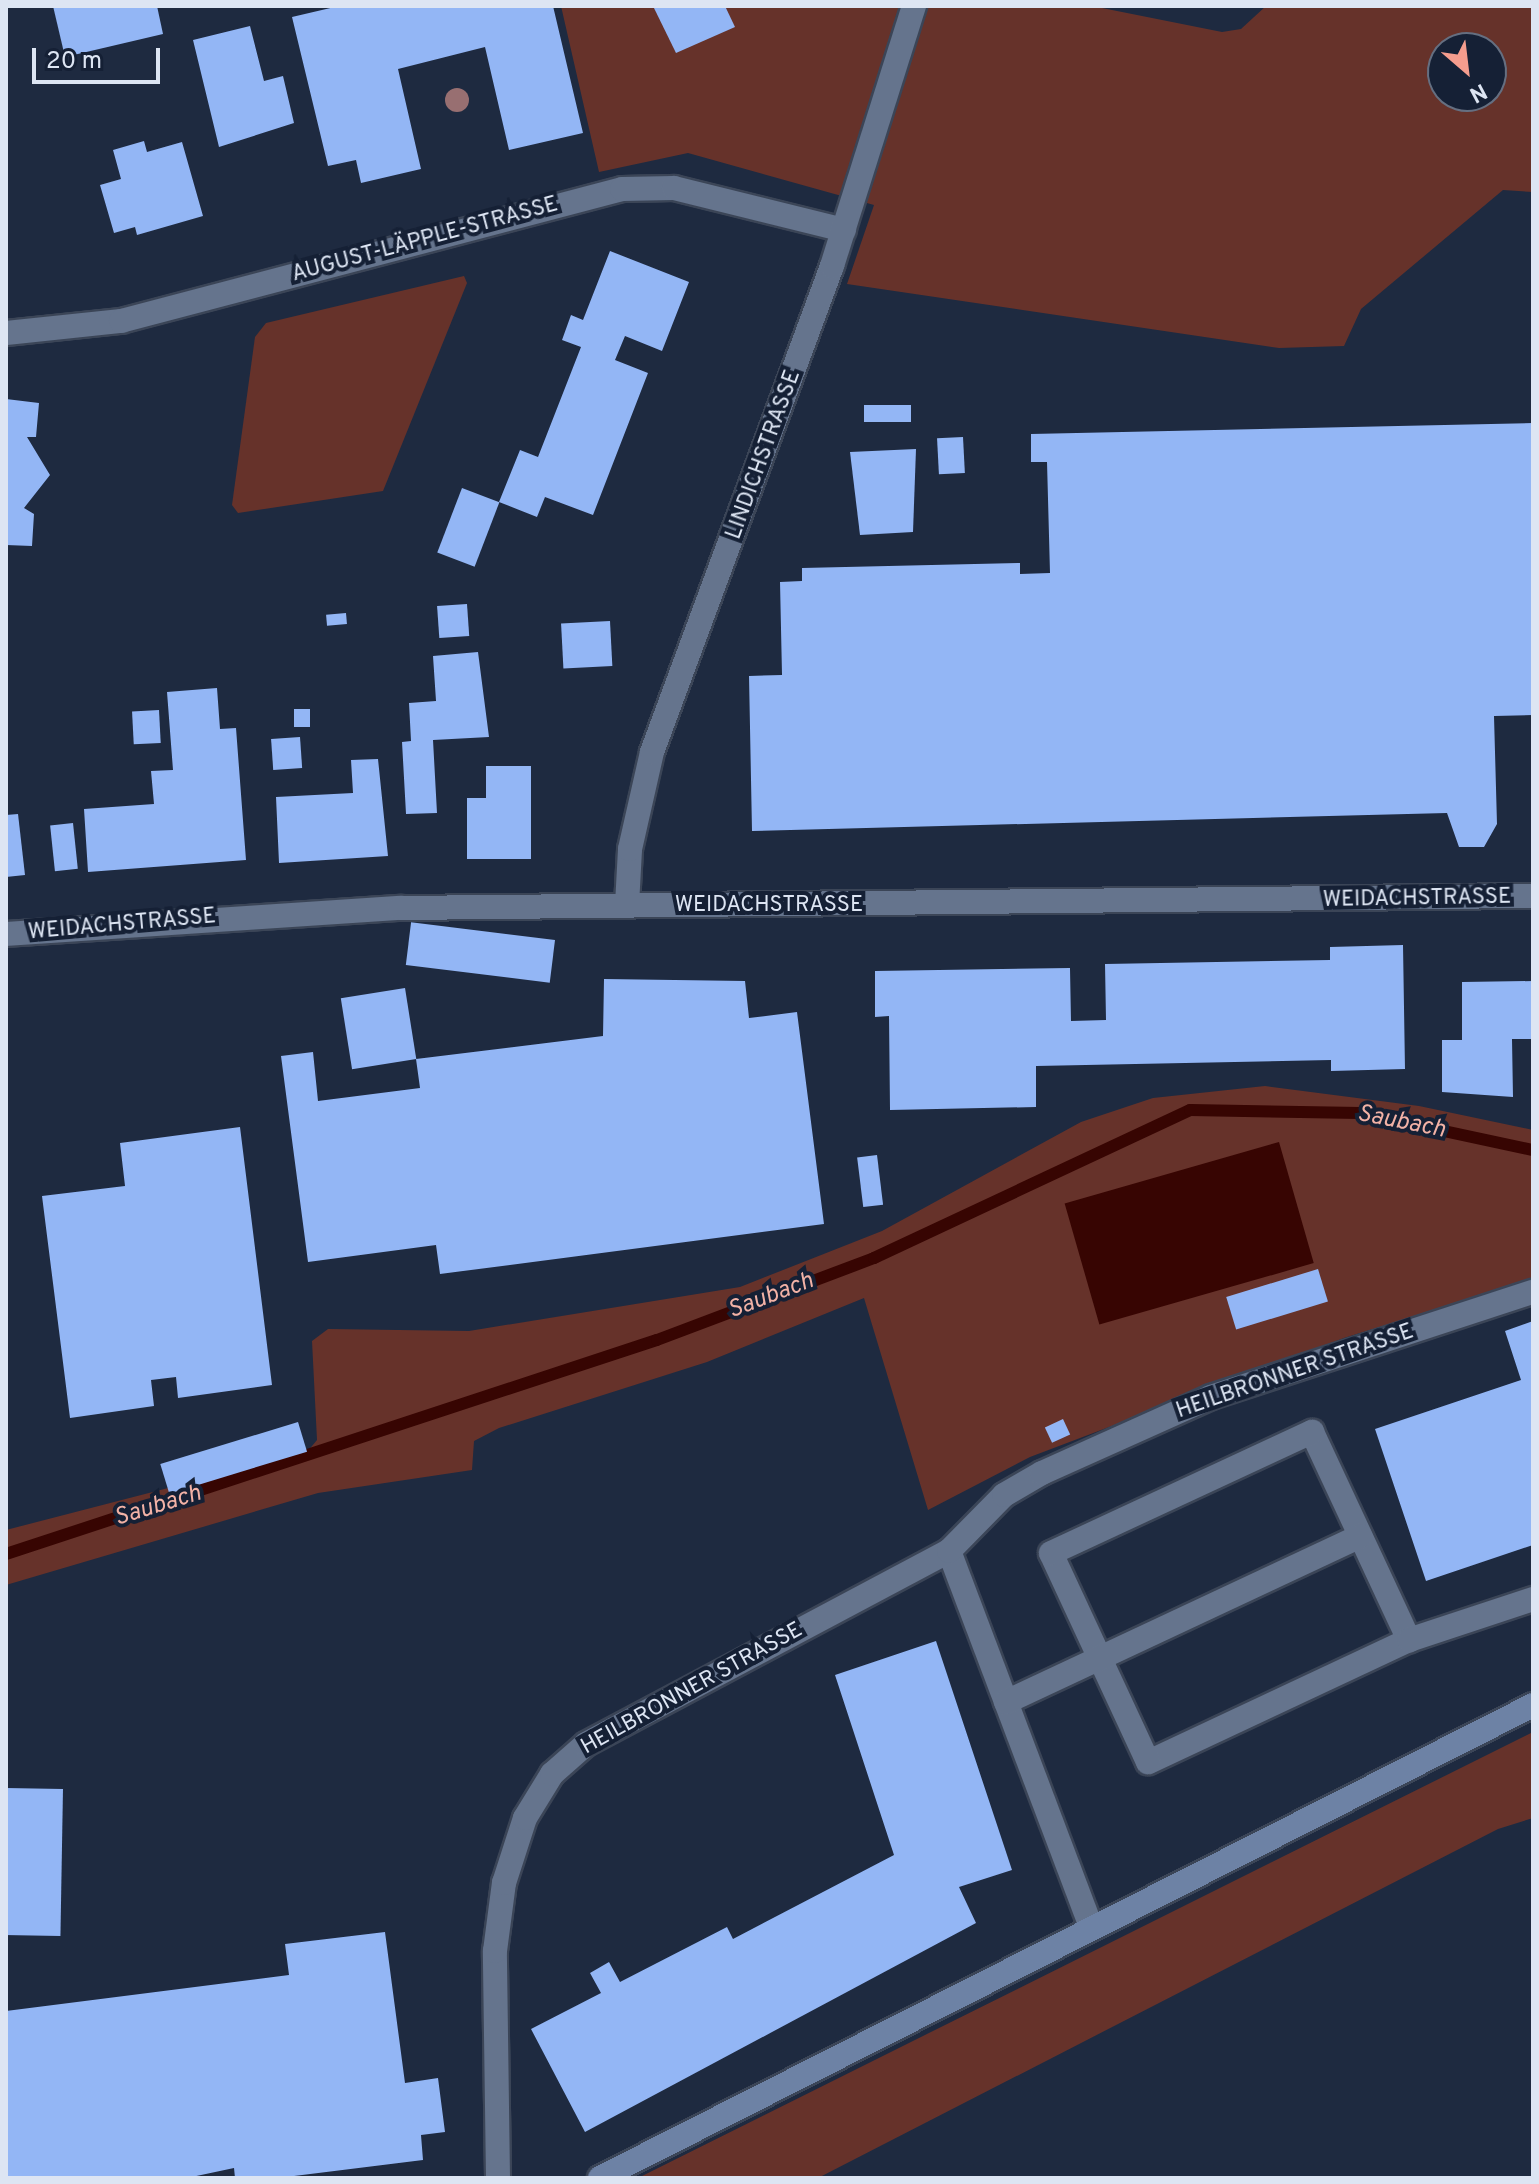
<!DOCTYPE html>
<html>
<head>
<meta charset="utf-8">
<style>
	body { margin:0 }
	#map { position:relative; width:1539px; height:2184px; overflow:hidden; background:#1e2a40; font-family:Overpass,sans-serif }
	div>[style] { position:absolute }
	.green>* { inset:0; background:#66322a }
	.water>* { inset:0; background:#370502; transform-origin:0 0 }
	.stream>* { height:12px; margin:-6px; padding:0 6px; transform-origin:6px; border-radius:6px; background:#370502 }
	.building>* { inset:0; background:#93b6f5; transform-origin:0 0 }
	.roads { filter:drop-shadow(2px 0 #3b4557) drop-shadow(-2px 0 #3b4557) drop-shadow(0 2px #3b4557) drop-shadow(0 -2px #3b4557) }
	.lane>* { height:24px; margin:-12px; padding:0 12px; transform-origin:12px; border-radius:12px; background:#65748d }
	.street>* { height:24px; margin:-12px; padding:0 12px; transform-origin:12px; border-radius:12px; background:#65748d }
	.secondary>* { height:24px; margin:-12px; padding:0 12px; transform-origin:12px; border-radius:12px; background:#6d82a5 }
	.trees>* { width:24px; height:24px; margin:-12px; border-radius:50%; background:#986f71 }
	span { translate:-50% -50%; white-space:nowrap; text-align:center; line-height:1.15; -webkit-text-stroke:8px #152035; paint-order:stroke }
	.street-label { font-size:22px; color:#dde5f3 }
	.water-label { font-size:24px; color:#f2b2a6; font-style:italic }
	.frame { position:absolute; inset:0; border:8px solid #dde5f3; pointer-events:none }
	.north { position:absolute; left:1427px; top:32px; width:80px; height:80px; box-sizing:border-box; background:#152035; border:2px solid #656f81; border-radius:50%; rotate:152deg; font-size:22px; font-weight:700; line-height:32px; text-align:center; color:#dde5f3 }
	.north::after { content:''; display:block; margin:auto; width:28px; height:36px; background:#f59d8e; clip-path:polygon(50% 0,100% 100%,50% 72%,0 100%) }
	.scale { position:absolute; left:32px; top:48px; width:128px; height:36px; box-sizing:border-box; border:4px solid #dde5f3; border-top:0; padding-left:10px; font-size:24px; line-height:28px; white-space:nowrap; color:#dde5f3; -webkit-text-stroke:6px #152035; paint-order:stroke }
</style>
</head>
<body>
<div id="map">
	<div class="green">
		<i style="clip-path:polygon(evenodd,561px 6px,1092px 6px,1222px 32px,1241px 29px,1266px 6px,1533px 6px,1533px 192px,1503px 190px,1361px 309px,1344px 346px,1279px 348px,847px 284px,874px 205px,688px 153px,599px 172px,561px 6px,1443px 48px,1491px 48px,1491px 96px,1443px 96px,1443px 48px)"></i>
		<i style="clip-path:polygon(464px 276px,467px 283px,383px 491px,238px 513px,232px 505px,255px 337px,266px 323px)"></i>
		<i style="clip-path:polygon(1265px 1086px,1419px 1106px,1533px 1130px,1533px 1279px,1344px 1338px,1030px 1457px,928px 1510px,864px 1298px,707px 1362px,499px 1428px,474px 1441px,472px 1470px,318px 1493px,6px 1585px,6px 1530px,307px 1452px,317px 1440px,312px 1341px,328px 1329px,469px 1331px,740px 1287px,882px 1231px,1081px 1122px,1153px 1098px)"></i>
		<i style="clip-path:polygon(1533px 1732px,1533px 1818px,1498px 1829px,818px 2178px,638px 2178px)"></i>
	</div>
	<div class="water">
		<i style="left:1279px;top:1142px;width:126px;height:223px;rotate:74deg"></i>
	</div>
	<div class="stream">
		<i style="left:6px;top:1554px;width:685px;rotate:-18.2deg"></i>
		<i style="left:657px;top:1340px;width:232px;rotate:-20.7deg"></i>
		<i style="left:874px;top:1258px;width:349px;rotate:-25.1deg"></i>
		<i style="left:1190px;top:1110px;width:170px;rotate:1deg"></i>
		<i style="left:1360px;top:1113px;width:177px;rotate:12.1deg"></i>
	</div>
	<div class="building">
		<i style="clip-path:polygon(53px 6px,157px 6px,163px 34px,65px 57px)"></i>
		<i style="clip-path:polygon(339px 6px,553px 6px,583px 133px,509px 150px,485px 47px,398px 69px,421px 169px,361px 183px,356px 160px,328px 166px,292px 17px)"></i>
		<i style="clip-path:polygon(653px 6px,725px 6px,735px 27px,676px 53px)"></i>
		<i style="clip-path:polygon(250px 26px,264px 81px,283px 76px,294px 123px,219px 147px,193px 40px)"></i>
		<i style="clip-path:polygon(144px 141px,147px 152px,182px 142px,203px 216px,137px 235px,135px 227px,114px 233px,100px 185px,121px 179px,113px 150px)"></i>
		<i style="clip-path:polygon(610px 251px,689px 282px,662px 351px,625px 336px,615px 360px,648px 373px,593px 515px,545px 497px,537px 517px,499px 502px,520px 450px,538px 457px,581px 347px,562px 340px,571px 315px,583px 320px)"></i>
		<i style="clip-path:polygon(6px 399px,39px 403px,36px 437px,27px 437px,50px 475px,24px 508px,34px 514px,32px 546px,6px 545px)"></i>
		<i style="left:911px;top:405px;width:17px;height:47px;rotate:90deg"></i>
		<i style="clip-path:polygon(1533px 423px,1533px 715px,1494px 716px,1497px 824px,1484px 847px,1459px 847px,1447px 813px,752px 831px,749px 676px,782px 675px,780px 582px,802px 581px,802px 568px,1020px 563px,1020px 574px,1050px 573px,1047px 462px,1031px 462px,1031px 434px)"></i>
		<i style="left:963px;top:437px;width:36px;height:26px;rotate:87deg"></i>
		<i style="clip-path:polygon(916px 449px,913px 532px,860px 535px,850px 452px)"></i>
		<i style="left:462px;top:488px;width:40px;height:69px;rotate:21deg"></i>
		<i style="left:467px;top:604px;width:32px;height:30px;rotate:86deg"></i>
		<i style="left:346px;top:613px;width:11px;height:20px;rotate:85deg"></i>
		<i style="left:610px;top:621px;width:45px;height:49px;rotate:87deg"></i>
		<i style="clip-path:polygon(478px 652px,489px 737px,433px 740px,437px 813px,406px 814px,402px 742px,411px 741px,409px 703px,436px 701px,433px 656px)"></i>
		<i style="clip-path:polygon(217px 688px,220px 729px,236px 728px,246px 860px,88px 872px,84px 809px,154px 804px,151px 771px,173px 770px,167px 692px)"></i>
		<i style="left:310px;top:709px;width:18px;height:16px;rotate:90deg"></i>
		<i style="left:159px;top:710px;width:33px;height:27px;rotate:87deg"></i>
		<i style="left:300px;top:737px;width:31px;height:29px;rotate:86deg"></i>
		<i style="clip-path:polygon(378px 759px,388px 856px,279px 863px,276px 797px,353px 793px,351px 760px)"></i>
		<i style="clip-path:polygon(486px 766px,531px 766px,531px 859px,467px 859px,467px 798px,486px 798px)"></i>
		<i style="clip-path:polygon(18px 814px,25px 875px,6px 877px,6px 815px)"></i>
		<i style="left:73px;top:823px;width:46px;height:23px;rotate:84deg"></i>
		<i style="left:555px;top:940px;width:43px;height:145px;rotate:97deg"></i>
		<i style="clip-path:polygon(1403px 945px,1405px 1069px,1331px 1071px,1331px 1060px,1036px 1066px,1036px 1107px,890px 1110px,889px 1016px,875px 1017px,875px 971px,1070px 968px,1071px 1021px,1106px 1020px,1105px 964px,1330px 960px,1330px 947px)"></i>
		<i style="clip-path:polygon(604px 979px,745px 981px,749px 1018px,797px 1012px,824px 1224px,440px 1274px,436px 1245px,308px 1262px,281px 1056px,313px 1052px,318px 1101px,420px 1088px,416px 1059px,603px 1036px)"></i>
		<i style="clip-path:polygon(1533px 981px,1533px 1039px,1512px 1039px,1513px 1097px,1442px 1092px,1442px 1040px,1462px 1040px,1462px 982px)"></i>
		<i style="left:405px;top:988px;width:72px;height:65px;rotate:81deg"></i>
		<i style="clip-path:polygon(240px 1127px,272px 1385px,178px 1398px,176px 1377px,151px 1380px,154px 1406px,70px 1418px,42px 1196px,125px 1186px,120px 1143px)"></i>
		<i style="left:877px;top:1155px;width:50px;height:20px;rotate:83deg"></i>
		<i style="left:1318px;top:1269px;width:34px;height:96px;rotate:73deg"></i>
		<i style="clip-path:polygon(1533px 1321px,1533px 1545px,1426px 1581px,1375px 1429px,1521px 1380px,1505px 1331px)"></i>
		<i style="left:1063px;top:1419px;width:17px;height:20px;rotate:65deg"></i>
		<i style="left:298px;top:1422px;width:31px;height:144px;rotate:73deg"></i>
		<i style="clip-path:polygon(936px 1641px,1012px 1870px,959px 1887px,976px 1923px,585px 2132px,531px 2029px,601px 1993px,590px 1973px,609px 1962px,620px 1982px,727px 1927px,733px 1939px,894px 1855px,835px 1675px)"></i>
		<i style="left:6px;top:1788px;width:57px;height:147px;rotate:1deg"></i>
		<i style="clip-path:polygon(385px 1932px,405px 2083px,438px 2078px,445px 2132px,421px 2135px,423px 2160px,278px 2178px,235px 2178px,234px 2168px,187px 2178px,6px 2178px,6px 2011px,289px 1975px,285px 1944px)"></i>
	</div>
	<div class="roads">
		<div class="lane">
			<i style="left:1312px;top:1432px;width:230px;rotate:65deg"></i>
			<i style="left:1409px;top:1640px;width:288px;rotate:154.9deg"></i>
			<i style="left:1148px;top:1762px;width:230px;rotate:-114.9deg"></i>
			<i style="left:1051px;top:1553px;width:288px;rotate:-24.9deg"></i>
			<i style="left:949px;top:1551px;width:402px;rotate:69.3deg"></i>
			<i style="left:1409px;top:1640px;width:131px;rotate:-18.3deg"></i>
			<i style="left:1006px;top:1702px;width:391px;rotate:-25.1deg"></i>
			<i style="left:498px;top:2178px;width:227px;rotate:-90.8deg"></i>
			<i style="left:495px;top:1951px;width:69px;rotate:-82.5deg"></i>
			<i style="left:504px;top:1883px;width:68px;rotate:-72.1deg"></i>
			<i style="left:525px;top:1818px;width:52px;rotate:-58.5deg"></i>
			<i style="left:552px;top:1774px;width:45px;rotate:-41.4deg"></i>
			<i style="left:586px;top:1744px;width:411px;rotate:-28deg"></i>
			<i style="left:949px;top:1551px;width:78px;rotate:-45.5deg"></i>
			<i style="left:1004px;top:1495px;width:44px;rotate:-30.1deg"></i>
			<i style="left:1042px;top:1473px;width:185px;rotate:-24.2deg"></i>
			<i style="left:1211px;top:1397px;width:339px;rotate:-18.1deg"></i>
		</div>
		<div class="street">
			<i style="left:6px;top:333px;width:116px;rotate:-6deg"></i>
			<i style="left:121px;top:321px;width:518px;rotate:-14.76deg"></i>
			<i style="left:622px;top:189px;width:52px;rotate:-1.1deg"></i>
			<i style="left:674px;top:188px;width:175px;rotate:13.9deg"></i>
			<i style="left:627px;top:905px;width:56px;rotate:-86.9deg"></i>
			<i style="left:630px;top:849px;width:99px;rotate:-77.2deg"></i>
			<i style="left:652px;top:752px;width:518px;rotate:-69.68deg"></i>
			<i style="left:832px;top:266px;width:273px;rotate:-72.5deg"></i>
			<i style="left:6px;top:934px;width:395px;rotate:-3.8deg"></i>
			<i style="left:400px;top:908px;width:1133px;rotate:-0.61deg"></i>
		</div>
		<div class="secondary">
			<i style="left:600px;top:2178px;width:1046px;rotate:-26.88deg"></i>
		</div>
	</div>
	<div class="trees">
		<i style="left:457px;top:100px"></i>
	</div>
	<div class="street-label">
		<span style="left:425px;top:240px;rotate:-15deg">AUGUST-LÄPPLE-STRASSE</span>
		<span style="left:764px;top:455px;rotate:-70deg">LINDICHSTRASSE</span>
		<span style="left:1417px;top:899px;rotate:-1deg">WEIDACHSTRASSE</span>
		<span style="left:769px;top:906px">WEIDACHSTRASSE</span>
		<span style="left:122px;top:925px;rotate:-5deg">WEIDACHSTRASSE</span>
		<span style="left:1295px;top:1372px;rotate:-19deg">HEILBRONNER STRASSE</span>
		<span style="left:692px;top:1689px;rotate:-29deg">HEILBRONNER STRASSE</span>
	</div>
	<div class="water-label">
		<span style="left:1401px;top:1123px;rotate:11deg">Saubach</span>
		<span style="left:771px;top:1297px;rotate:-21deg">Saubach</span>
		<span style="left:158px;top:1507px;rotate:-17deg">Saubach</span>
	</div>
	<div class="frame"></div>
	<div class="north">N</div>
	<div class="scale">20 m</div>
</div>
</body>
</html>
